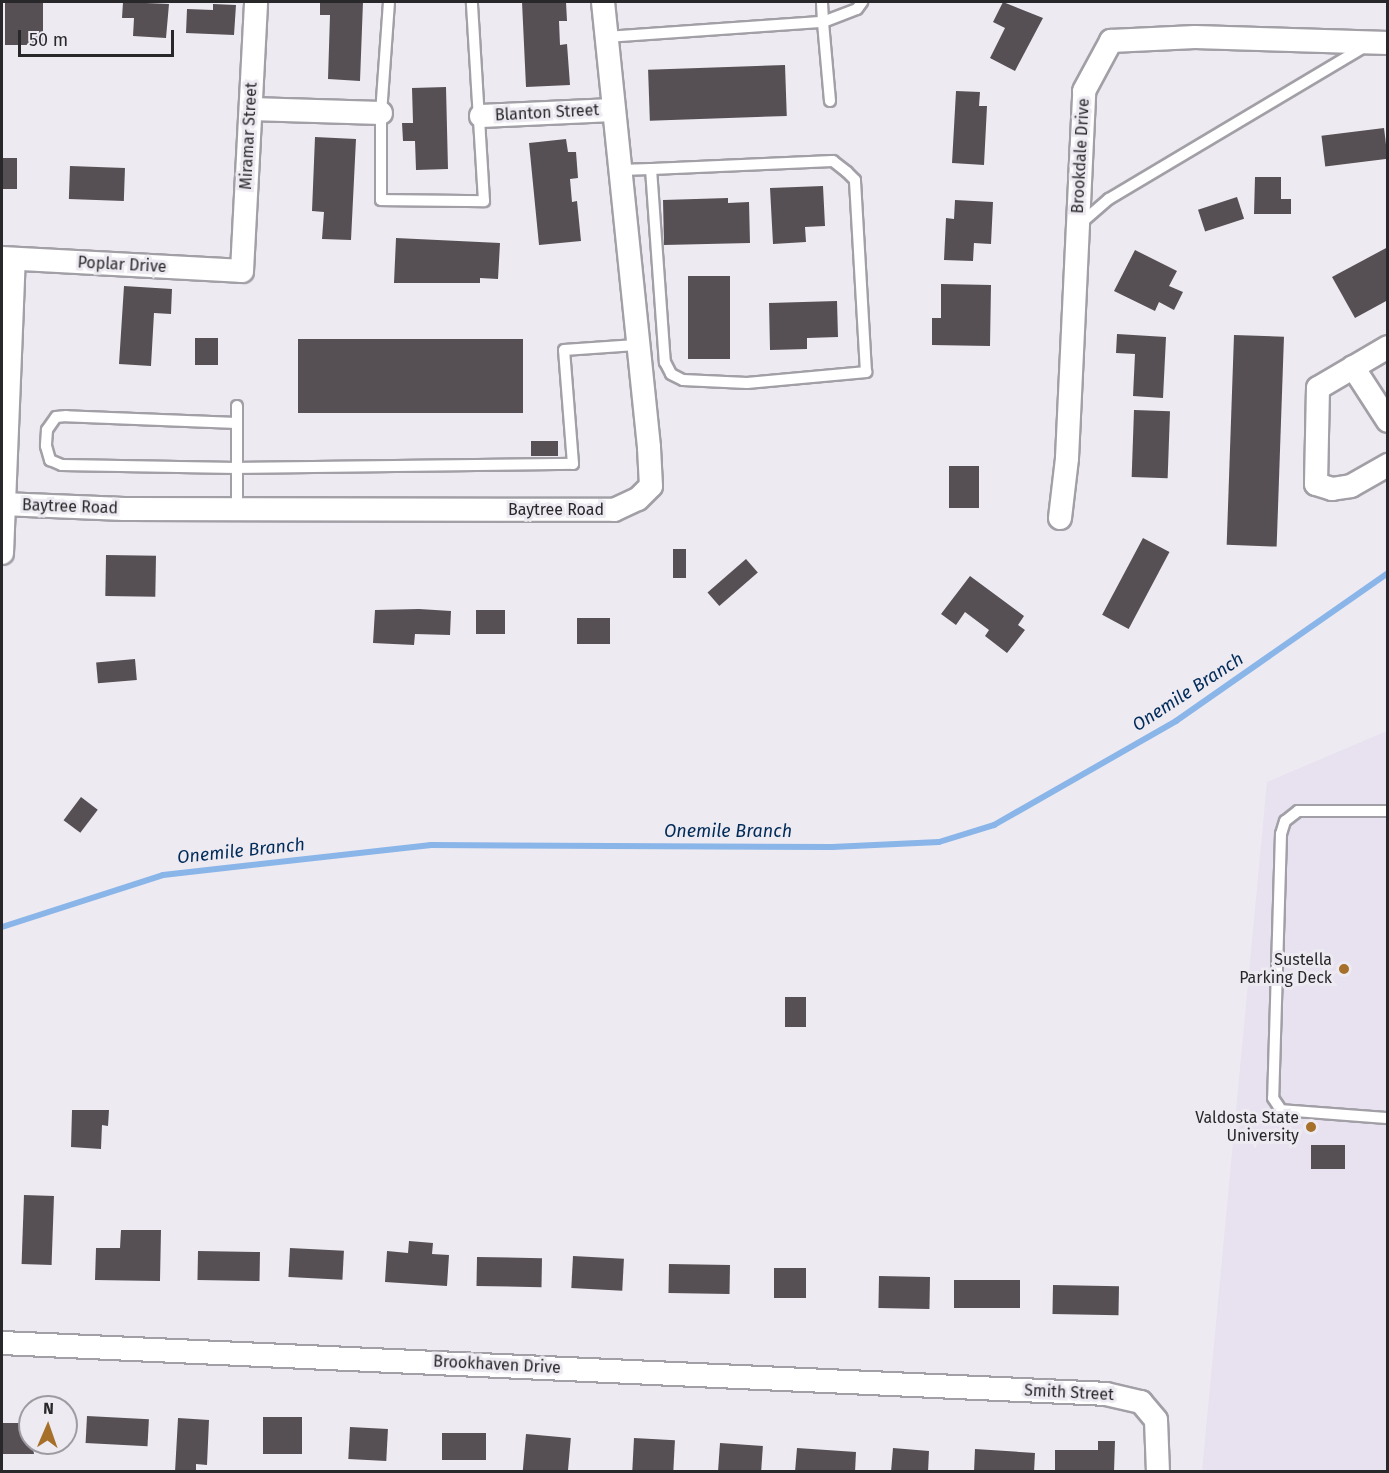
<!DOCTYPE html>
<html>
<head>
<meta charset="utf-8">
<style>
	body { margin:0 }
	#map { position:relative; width:1389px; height:1473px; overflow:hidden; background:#edeaf1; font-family:"Fira Sans",sans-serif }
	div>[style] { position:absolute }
	.built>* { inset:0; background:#e7e1f0 }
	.stream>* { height:6px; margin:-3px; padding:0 3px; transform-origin:3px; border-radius:3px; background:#8ab5e9 }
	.building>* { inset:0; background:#565055; transform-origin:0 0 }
	.roads { filter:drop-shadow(2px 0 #a29fa6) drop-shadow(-2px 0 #a29fa6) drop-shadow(0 2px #a29fa6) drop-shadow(0 -2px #a29fa6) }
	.service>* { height:10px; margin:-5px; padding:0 5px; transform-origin:5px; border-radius:5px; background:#fff }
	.minor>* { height:22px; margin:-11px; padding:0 11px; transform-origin:11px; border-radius:11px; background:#fff }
	.dots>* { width:16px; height:16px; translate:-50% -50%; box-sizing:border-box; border:3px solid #edeaf1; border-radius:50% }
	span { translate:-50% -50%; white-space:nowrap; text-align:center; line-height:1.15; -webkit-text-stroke:6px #edeaf1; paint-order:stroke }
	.street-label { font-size:16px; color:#28272a }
	.poi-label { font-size:16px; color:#28272a }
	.right { translate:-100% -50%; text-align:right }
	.water-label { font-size:18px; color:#002b59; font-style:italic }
	.frame { position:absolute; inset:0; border:3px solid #28272a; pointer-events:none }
	.north { position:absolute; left:18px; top:1395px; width:60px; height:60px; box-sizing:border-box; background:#edeaf1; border:2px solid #9e9ca1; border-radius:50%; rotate:2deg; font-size:16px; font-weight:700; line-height:24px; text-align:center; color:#28272a }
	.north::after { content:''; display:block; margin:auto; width:21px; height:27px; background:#a6702b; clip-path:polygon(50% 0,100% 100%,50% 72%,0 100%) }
	.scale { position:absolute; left:18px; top:30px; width:156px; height:27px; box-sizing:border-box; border:3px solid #28272a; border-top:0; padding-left:8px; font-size:18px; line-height:21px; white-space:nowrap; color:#28272a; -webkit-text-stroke:4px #edeaf1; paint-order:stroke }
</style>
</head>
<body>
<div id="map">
	<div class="built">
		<i style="clip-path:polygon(1387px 731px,1387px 1471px,1202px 1472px,1267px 782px)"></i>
	</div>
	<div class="stream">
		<i style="left:2px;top:927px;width:169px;rotate:-17.9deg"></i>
		<i style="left:163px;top:875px;width:270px;rotate:-6.4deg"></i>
		<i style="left:431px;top:845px;width:401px;rotate:0.3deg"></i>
		<i style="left:832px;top:847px;width:107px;rotate:-2.7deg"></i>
		<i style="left:939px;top:842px;width:58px;rotate:-17.2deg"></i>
		<i style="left:994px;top:825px;width:210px;rotate:-29.7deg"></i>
		<i style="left:1176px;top:721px;width:259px;rotate:-34.9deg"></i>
	</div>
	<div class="building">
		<i style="left:5px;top:2px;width:38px;height:43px"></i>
		<i style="clip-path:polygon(123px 2px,169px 4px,166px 38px,133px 36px,134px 18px,122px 18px)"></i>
		<i style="clip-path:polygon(320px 2px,363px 2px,360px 81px,328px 79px,330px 15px,320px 15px)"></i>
		<i style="clip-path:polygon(522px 2px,566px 2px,567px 21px,559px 21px,560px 45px,567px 44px,570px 85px,526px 87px)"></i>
		<i style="clip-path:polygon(1003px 2px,1043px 18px,1015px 71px,990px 58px,1005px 28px,993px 22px)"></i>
		<i style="clip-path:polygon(213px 4px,236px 5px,234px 35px,186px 33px,187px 9px,213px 10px)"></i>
		<i style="left:785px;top:65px;width:51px;height:137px;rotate:88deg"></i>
		<i style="clip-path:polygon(446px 87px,448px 169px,416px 170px,415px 141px,403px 141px,402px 123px,413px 123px,412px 88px)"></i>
		<i style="clip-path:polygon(956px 91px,980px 92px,979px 106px,987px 106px,984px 165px,952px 163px)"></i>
		<i style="left:1384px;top:128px;width:31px;height:63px;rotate:83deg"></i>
		<i style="clip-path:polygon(315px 137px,356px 139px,351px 240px,322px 239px,324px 212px,312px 211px)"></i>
		<i style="clip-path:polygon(566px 139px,568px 152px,576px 152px,578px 178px,570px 179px,572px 202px,577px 201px,581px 241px,539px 245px,529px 143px)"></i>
		<i style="left:2px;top:158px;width:15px;height:31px"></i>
		<i style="left:70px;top:166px;width:55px;height:33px;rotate:2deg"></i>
		<i style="clip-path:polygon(1255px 177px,1281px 177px,1281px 199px,1291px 199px,1291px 214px,1254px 214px)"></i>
		<i style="clip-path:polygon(823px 186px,825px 226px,805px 227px,806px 242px,773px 244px,770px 188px)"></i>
		<i style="left:1237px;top:197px;width:23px;height:41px;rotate:72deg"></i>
		<i style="clip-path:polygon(728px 198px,728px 203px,749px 202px,750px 243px,664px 245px,663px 200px)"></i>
		<i style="clip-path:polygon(955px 200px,993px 202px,991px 244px,974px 243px,973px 261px,944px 260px,946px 218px,954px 219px)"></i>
		<i style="clip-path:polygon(396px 238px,500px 243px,498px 279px,480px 278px,480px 283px,394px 283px)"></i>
		<i style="clip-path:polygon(1388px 247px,1388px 300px,1355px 318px,1332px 277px)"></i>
		<i style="clip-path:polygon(1135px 250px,1177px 271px,1169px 286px,1183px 292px,1174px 310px,1159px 302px,1155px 311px,1114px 291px)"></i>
		<i style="left:688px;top:276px;width:42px;height:83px"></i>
		<i style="clip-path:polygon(941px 284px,991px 285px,990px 346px,932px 345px,932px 318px,941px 318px)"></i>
		<i style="clip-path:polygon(124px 286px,172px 289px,171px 314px,154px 313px,151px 366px,119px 364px)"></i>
		<i style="clip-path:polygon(837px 301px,838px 337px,807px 338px,807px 349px,770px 350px,769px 303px)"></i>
		<i style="clip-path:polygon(1117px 334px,1166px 337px,1163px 398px,1133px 396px,1135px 354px,1116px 353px)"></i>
		<i style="left:1234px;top:335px;width:50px;height:210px;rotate:2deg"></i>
		<i style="left:195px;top:338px;width:23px;height:27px"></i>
		<i style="left:298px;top:339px;width:225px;height:74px"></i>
		<i style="left:1134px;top:410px;width:36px;height:67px;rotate:2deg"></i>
		<i style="left:531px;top:441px;width:27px;height:15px"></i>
		<i style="left:949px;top:466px;width:30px;height:42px"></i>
		<i style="left:1143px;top:538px;width:30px;height:87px;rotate:28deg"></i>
		<i style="left:673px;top:549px;width:13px;height:29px"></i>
		<i style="left:106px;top:555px;width:50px;height:41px;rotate:1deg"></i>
		<i style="left:746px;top:559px;width:18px;height:51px;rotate:49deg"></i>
		<i style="clip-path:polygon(970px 576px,1024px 616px,1018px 625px,1025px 630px,1007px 653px,985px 636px,989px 630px,965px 612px,956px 625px,941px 614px)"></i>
		<i style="clip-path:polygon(419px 609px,451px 611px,450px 635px,415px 634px,414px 645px,373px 643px,375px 610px)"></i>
		<i style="left:476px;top:610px;width:29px;height:24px"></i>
		<i style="left:577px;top:618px;width:33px;height:26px"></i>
		<i style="left:135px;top:659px;width:21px;height:39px;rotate:85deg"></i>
		<i style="left:81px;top:797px;width:21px;height:29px;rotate:37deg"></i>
		<i style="left:785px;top:997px;width:21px;height:30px"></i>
		<i style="clip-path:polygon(72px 1110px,109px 1110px,108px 1126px,102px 1125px,101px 1149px,71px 1147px)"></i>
		<i style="left:1311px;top:1145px;width:34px;height:24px"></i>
		<i style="left:24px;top:1195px;width:30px;height:69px;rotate:2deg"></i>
		<i style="clip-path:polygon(121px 1230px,161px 1230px,160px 1281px,95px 1280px,96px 1248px,120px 1248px)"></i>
		<i style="clip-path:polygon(409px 1241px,433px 1243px,432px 1254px,449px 1255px,447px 1286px,385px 1282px,387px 1251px,408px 1253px)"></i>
		<i style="left:290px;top:1248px;width:54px;height:29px;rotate:3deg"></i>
		<i style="left:198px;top:1251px;width:62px;height:29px;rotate:1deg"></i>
		<i style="left:573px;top:1256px;width:51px;height:32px;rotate:3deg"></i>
		<i style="left:477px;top:1257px;width:65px;height:29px;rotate:1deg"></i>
		<i style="left:669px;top:1264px;width:61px;height:29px;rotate:1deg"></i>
		<i style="left:806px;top:1268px;width:30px;height:32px;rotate:90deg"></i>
		<i style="left:879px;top:1276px;width:51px;height:32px;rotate:1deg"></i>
		<i style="left:954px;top:1280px;width:66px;height:28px"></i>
		<i style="left:1053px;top:1285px;width:66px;height:29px;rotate:1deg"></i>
		<i style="left:87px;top:1416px;width:62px;height:27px;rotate:3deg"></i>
		<i style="left:263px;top:1417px;width:39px;height:37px"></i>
		<i style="clip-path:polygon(178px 1418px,209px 1420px,207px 1465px,196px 1464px,196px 1472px,175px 1472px)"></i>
		<i style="clip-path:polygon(2px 1423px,28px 1423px,34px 1454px,2px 1454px)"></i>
		<i style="left:350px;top:1427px;width:38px;height:32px;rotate:3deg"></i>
		<i style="left:442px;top:1433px;width:44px;height:27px"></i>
		<i style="left:526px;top:1434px;width:45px;height:38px;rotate:5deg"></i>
		<i style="left:634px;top:1438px;width:41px;height:34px;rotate:3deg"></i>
		<i style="clip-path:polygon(1098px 1441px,1115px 1441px,1114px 1472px,1055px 1472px,1055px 1450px,1098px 1450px)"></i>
		<i style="left:720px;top:1443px;width:43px;height:27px;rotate:4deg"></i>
		<i style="clip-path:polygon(797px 1448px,856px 1452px,855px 1472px,795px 1472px)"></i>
		<i style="clip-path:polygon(893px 1448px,929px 1451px,928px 1472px,891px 1472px)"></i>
		<i style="clip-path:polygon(975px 1449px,1035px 1453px,1034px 1472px,974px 1472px)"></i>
	</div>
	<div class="roads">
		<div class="service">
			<i style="left:389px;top:2px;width:111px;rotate:94.1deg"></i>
			<i style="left:381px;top:113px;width:87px;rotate:90deg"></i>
			<i style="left:381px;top:200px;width:103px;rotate:0.6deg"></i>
			<i style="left:484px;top:201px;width:199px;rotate:-93.5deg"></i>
			<i style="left:606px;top:37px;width:218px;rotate:-4deg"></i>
			<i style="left:823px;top:22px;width:20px;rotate:-93deg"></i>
			<i style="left:830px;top:101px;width:79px;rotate:-95.1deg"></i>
			<i style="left:823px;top:22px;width:36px;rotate:-21deg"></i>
			<i style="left:857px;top:9px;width:9px;rotate:-54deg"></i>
			<i style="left:620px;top:170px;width:31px;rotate:-2deg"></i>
			<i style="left:651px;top:169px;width:194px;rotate:85.9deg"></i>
			<i style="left:665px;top:362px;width:13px;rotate:63deg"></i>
			<i style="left:671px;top:374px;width:13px;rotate:27deg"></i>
			<i style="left:683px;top:380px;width:64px;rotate:2.7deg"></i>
			<i style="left:747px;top:383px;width:120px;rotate:-5.3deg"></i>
			<i style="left:866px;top:372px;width:192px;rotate:-93.3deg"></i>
			<i style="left:855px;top:180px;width:11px;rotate:-135deg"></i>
			<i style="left:847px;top:172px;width:18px;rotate:-142deg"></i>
			<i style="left:833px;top:161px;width:182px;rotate:177.5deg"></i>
			<i style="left:1080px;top:224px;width:38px;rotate:-41deg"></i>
			<i style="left:1109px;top:199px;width:297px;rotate:-30.8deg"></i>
			<i style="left:237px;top:423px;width:171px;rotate:-177.7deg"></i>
			<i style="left:66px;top:416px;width:10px;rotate:174deg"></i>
			<i style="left:56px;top:417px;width:16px;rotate:125deg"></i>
			<i style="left:47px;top:430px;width:16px;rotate:94deg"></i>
			<i style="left:46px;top:446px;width:15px;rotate:74deg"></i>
			<i style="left:50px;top:460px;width:13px;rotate:23deg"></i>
			<i style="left:62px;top:465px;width:175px;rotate:1deg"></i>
			<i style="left:237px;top:468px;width:336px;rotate:-0.7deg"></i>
			<i style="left:573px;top:464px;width:114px;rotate:-94.5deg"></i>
			<i style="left:564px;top:350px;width:72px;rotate:-4deg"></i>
			<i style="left:237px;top:510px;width:104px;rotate:-90deg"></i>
			<i style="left:1388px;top:811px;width:90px;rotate:180deg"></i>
			<i style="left:1298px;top:811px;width:16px;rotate:142deg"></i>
			<i style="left:1285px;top:821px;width:14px;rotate:107deg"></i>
			<i style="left:1281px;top:834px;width:264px;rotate:91.7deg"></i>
			<i style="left:1273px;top:1098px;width:14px;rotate:56deg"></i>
			<i style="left:1281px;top:1110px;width:107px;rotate:4.3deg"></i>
		</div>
		<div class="minor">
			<i style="left:251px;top:109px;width:130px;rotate:1.8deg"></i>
			<i style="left:481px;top:116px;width:132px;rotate:-2.6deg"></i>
			<i style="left:2px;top:258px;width:240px;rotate:3.1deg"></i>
			<i style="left:242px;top:271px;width:269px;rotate:-87deg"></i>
			<i style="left:1388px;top:347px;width:81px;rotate:149.6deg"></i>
			<i style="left:1318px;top:388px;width:96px;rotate:91.2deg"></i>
			<i style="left:1316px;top:484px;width:17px;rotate:17deg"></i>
			<i style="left:1332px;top:489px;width:19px;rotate:-9deg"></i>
			<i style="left:1351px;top:486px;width:43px;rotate:-29.6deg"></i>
			<i style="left:1353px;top:367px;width:64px;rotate:57.1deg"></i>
			<i style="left:2px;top:504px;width:122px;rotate:2.3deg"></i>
			<i style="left:124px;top:509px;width:490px;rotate:0.1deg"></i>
			<i style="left:614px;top:510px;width:26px;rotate:-25deg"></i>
			<i style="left:638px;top:499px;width:18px;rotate:-45deg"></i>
			<i style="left:651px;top:486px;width:39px;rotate:-93deg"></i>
			<i style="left:649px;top:447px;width:447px;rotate:-95.9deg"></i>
			<i style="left:1060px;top:518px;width:60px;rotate:-83.3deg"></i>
			<i style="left:1067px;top:458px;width:367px;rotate:-87.3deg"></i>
			<i style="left:1084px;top:91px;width:57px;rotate:-61.6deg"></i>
			<i style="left:1111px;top:41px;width:84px;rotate:-2.7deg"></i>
			<i style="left:1195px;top:37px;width:193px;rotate:1.8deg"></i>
			<i style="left:2px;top:553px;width:294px;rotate:-87.7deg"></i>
			<i style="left:2px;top:1343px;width:1105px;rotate:2.64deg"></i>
			<i style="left:1106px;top:1394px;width:36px;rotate:13deg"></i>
			<i style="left:1141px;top:1402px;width:23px;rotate:50deg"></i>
			<i style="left:1156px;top:1420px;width:52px;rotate:87.8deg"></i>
		</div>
	</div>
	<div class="dots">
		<i style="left:1344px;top:969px;background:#a6702b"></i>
		<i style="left:1311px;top:1127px;background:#a6702b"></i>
	</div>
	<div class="street-label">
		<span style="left:547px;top:113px;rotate:-3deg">Blanton Street</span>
		<span style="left:249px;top:136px;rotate:-87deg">Miramar Street</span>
		<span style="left:1081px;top:156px;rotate:-87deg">Brookdale Drive</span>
		<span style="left:122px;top:265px;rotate:3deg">Poplar Drive</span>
		<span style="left:70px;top:507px;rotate:2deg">Baytree Road</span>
		<span style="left:556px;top:510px">Baytree Road</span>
		<span style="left:497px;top:1365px;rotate:3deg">Brookhaven Drive</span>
		<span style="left:1069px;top:1393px;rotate:3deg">Smith Street</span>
	</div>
	<div class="poi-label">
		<span class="right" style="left:1332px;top:969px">Sustella<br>Parking Deck</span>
		<span class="right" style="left:1299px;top:1127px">Valdosta State<br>University</span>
	</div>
	<div class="water-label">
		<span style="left:1188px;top:692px;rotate:-33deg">Onemile Branch</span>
		<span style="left:728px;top:831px">Onemile Branch</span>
		<span style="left:241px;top:851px;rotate:-6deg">Onemile Branch</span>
	</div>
	<div class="frame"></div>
	<div class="north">N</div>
	<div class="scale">50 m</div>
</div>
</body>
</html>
